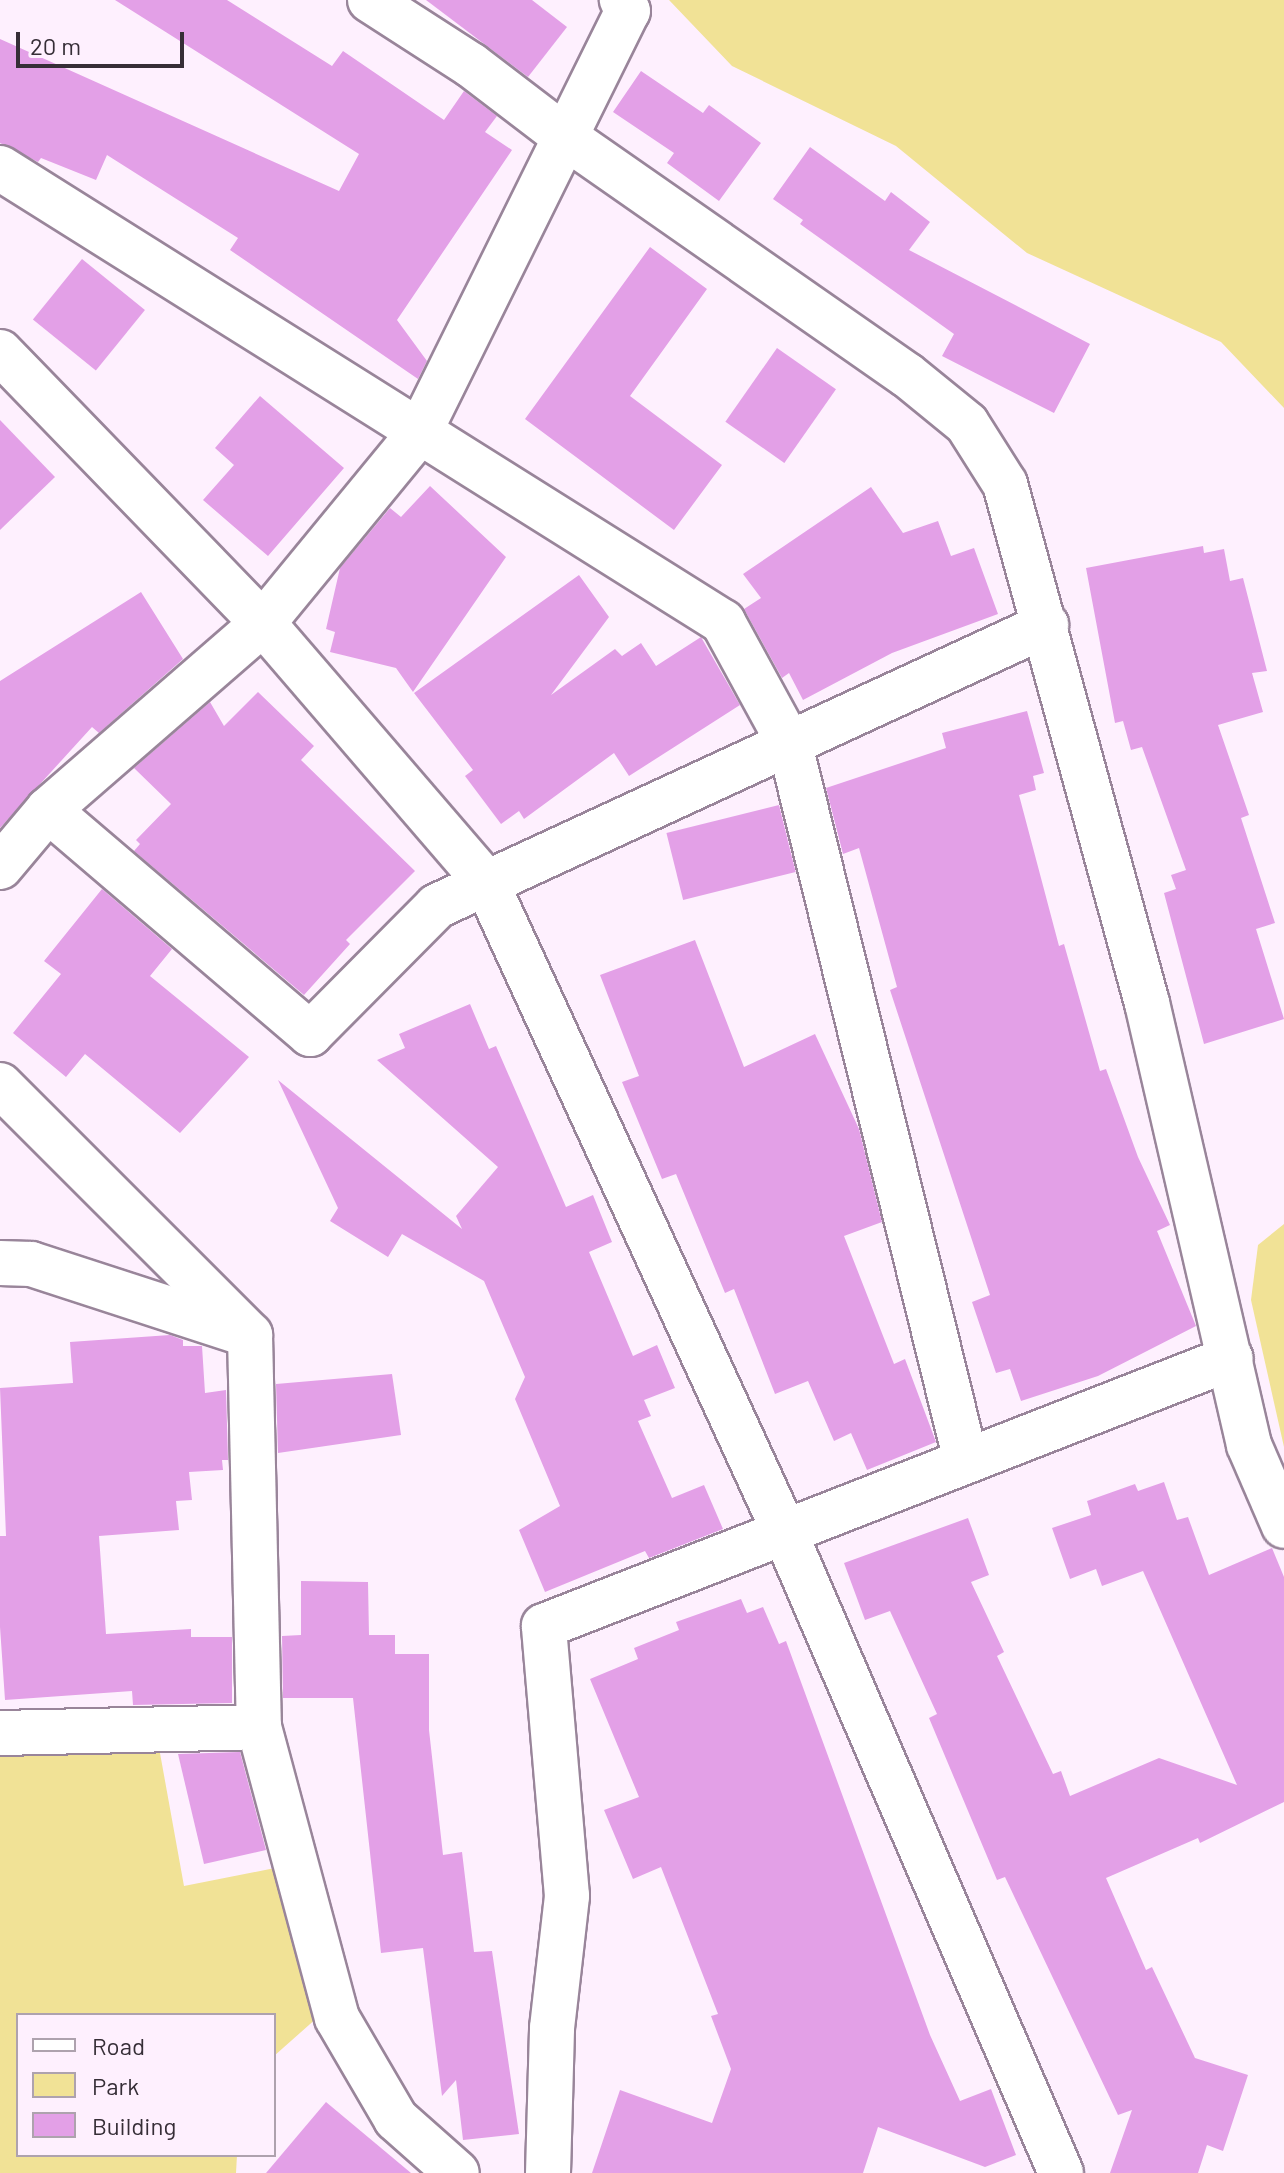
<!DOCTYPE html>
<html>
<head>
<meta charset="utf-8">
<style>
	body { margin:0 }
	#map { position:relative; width:1284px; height:2173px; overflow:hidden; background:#fef0fe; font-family:Barlow,sans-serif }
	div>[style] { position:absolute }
	.green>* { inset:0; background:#f1e296 }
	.building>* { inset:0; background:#e3a0e7; transform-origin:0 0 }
	.roads { filter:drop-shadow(2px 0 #99859a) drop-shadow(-2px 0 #99859a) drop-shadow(0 2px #99859a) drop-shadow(0 -2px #99859a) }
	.minor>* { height:44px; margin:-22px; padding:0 22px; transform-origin:22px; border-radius:22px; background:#fff }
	span { translate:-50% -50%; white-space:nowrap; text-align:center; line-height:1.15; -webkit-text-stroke:6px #fef0fe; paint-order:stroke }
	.legend { position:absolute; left:16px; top:2013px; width:260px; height:144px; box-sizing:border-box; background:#fef0fe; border:2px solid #aea2ae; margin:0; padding:10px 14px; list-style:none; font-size:24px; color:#362e37 }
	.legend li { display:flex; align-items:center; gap:16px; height:40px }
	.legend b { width:40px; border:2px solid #aea2ae }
	.scale { position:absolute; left:16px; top:32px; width:168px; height:36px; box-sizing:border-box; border:4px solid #362e37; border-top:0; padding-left:10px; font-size:24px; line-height:28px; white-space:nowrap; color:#362e37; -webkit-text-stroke:6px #fef0fe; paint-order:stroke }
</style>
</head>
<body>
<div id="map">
	<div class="green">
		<i style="clip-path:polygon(669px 0,1284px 0,1284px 408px,1221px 342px,1027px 253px,896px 146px,732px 66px)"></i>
		<i style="clip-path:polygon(1284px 1224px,1284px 1447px,1251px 1300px,1258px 1245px)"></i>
		<i style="clip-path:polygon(158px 1742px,184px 1886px,275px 1868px,318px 2017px,274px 2056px,274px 2015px,18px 2015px,18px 2155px,237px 2155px,236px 2173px,0 2173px,0 1746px)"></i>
	</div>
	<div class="building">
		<i style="clip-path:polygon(115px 0,227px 0,332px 66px,343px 51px,444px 120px,464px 91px,497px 116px,485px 132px,512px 150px,397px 320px,427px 361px,418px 379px,230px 250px,238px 238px,107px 155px,96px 180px,41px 158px,38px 162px,0 143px,0 39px,339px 191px,359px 154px)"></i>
		<i style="clip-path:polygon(426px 0,532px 0,567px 27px,528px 77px)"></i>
		<i style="clip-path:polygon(641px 71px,703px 113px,709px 105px,761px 143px,719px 201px,667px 163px,674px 153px,613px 112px)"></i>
		<i style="clip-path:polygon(810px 147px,885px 201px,891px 192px,930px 222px,909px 250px,1090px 344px,1054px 413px,942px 356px,954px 334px,800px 224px,803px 220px,773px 199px)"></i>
		<i style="clip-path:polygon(650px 247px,707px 289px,630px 396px,722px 465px,674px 530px,525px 419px)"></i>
		<i style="left:82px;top:259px;width:81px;height:78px;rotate:39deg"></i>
		<i style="left:777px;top:348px;width:72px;height:90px;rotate:35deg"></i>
		<i style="clip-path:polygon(260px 396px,344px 468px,268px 556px,203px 500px,234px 465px,215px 448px)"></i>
		<i style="clip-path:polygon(0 420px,55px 477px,0 530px)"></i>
		<i style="clip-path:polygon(430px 486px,506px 557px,413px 692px,396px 668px,330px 652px,335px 632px,326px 629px,340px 568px,390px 508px,401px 517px)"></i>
		<i style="clip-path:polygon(871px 487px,903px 533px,938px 521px,951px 556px,974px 548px,998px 614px,892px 653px,803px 700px,789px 673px,782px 678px,744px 609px,761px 598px,743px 574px)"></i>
		<i style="clip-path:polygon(1203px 546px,1204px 553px,1224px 549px,1230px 581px,1243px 578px,1267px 671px,1252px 673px,1263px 712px,1218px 725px,1249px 815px,1241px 818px,1275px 923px,1256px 929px,1284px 1019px,1204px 1044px,1164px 893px,1176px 889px,1171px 875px,1186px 870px,1142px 747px,1131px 750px,1123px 721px,1115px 723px,1086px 568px)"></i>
		<i style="clip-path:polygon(579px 575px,609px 617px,551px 695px,615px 649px,622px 656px,641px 643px,656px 666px,701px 637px,740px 705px,629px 776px,614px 753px,524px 819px,519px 811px,501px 824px,465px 776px,473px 770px,414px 693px)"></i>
		<i style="clip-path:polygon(141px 592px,183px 659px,99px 733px,92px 727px,0 828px,0 681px)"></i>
		<i style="clip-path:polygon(258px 692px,314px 746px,301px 760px,415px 871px,346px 940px,350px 944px,304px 995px,134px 851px,140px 844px,136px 840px,171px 804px,134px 768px,210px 702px,224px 726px)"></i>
		<i style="clip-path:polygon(1027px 711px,1044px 773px,1033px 776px,1036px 790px,1019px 795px,1059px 946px,1064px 944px,1100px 1071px,1106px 1069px,1138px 1157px,1170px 1225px,1157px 1231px,1196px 1326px,1098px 1376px,1021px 1401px,1010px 1369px,996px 1373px,972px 1302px,990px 1295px,890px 990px,897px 987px,859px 848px,843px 854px,826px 788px,946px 748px,942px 733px)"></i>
		<i style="left:779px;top:805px;width:69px;height:116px;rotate:76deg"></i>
		<i style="clip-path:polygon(102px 889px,172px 949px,150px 976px,249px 1057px,180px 1133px,85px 1054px,66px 1077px,13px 1033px,61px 974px,44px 961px)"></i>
		<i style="clip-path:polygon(695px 940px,744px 1067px,815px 1034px,859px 1129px,882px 1222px,844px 1236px,894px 1364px,905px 1359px,936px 1442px,867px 1470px,851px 1433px,834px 1441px,808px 1381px,775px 1394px,734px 1289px,725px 1293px,676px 1174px,662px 1179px,622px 1082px,639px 1076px,600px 975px)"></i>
		<i style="clip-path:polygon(470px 1004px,489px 1049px,496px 1046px,566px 1207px,593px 1195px,612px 1242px,589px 1252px,633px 1356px,657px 1345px,675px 1388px,644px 1400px,651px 1416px,638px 1421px,672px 1498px,704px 1485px,723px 1529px,649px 1558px,645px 1551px,545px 1592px,519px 1530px,560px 1506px,515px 1399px,525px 1377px,484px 1281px,402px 1234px,388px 1257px,330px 1221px,338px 1208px,278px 1080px,462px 1229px,456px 1216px,498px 1167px,377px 1060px,405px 1048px,399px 1034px)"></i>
		<i style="clip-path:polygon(170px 1335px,183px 1340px,183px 1346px,202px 1346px,205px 1393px,226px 1390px,228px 1460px,222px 1460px,223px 1470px,189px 1472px,192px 1500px,176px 1501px,179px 1530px,99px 1536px,106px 1634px,191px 1629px,191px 1637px,232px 1637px,232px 1703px,133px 1705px,132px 1691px,5px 1700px,0 1627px,0 1536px,6px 1536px,0 1388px,73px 1383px,70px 1342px)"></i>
		<i style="clip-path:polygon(392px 1374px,401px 1435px,278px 1453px,276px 1384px)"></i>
		<i style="clip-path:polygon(1164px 1482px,1177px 1520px,1188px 1517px,1209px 1575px,1272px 1548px,1284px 1577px,1284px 1802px,1200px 1843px,1198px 1838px,1106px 1878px,1146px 1970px,1152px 1967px,1195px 2058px,1248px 2075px,1223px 2151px,1207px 2145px,1198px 2173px,1110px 2173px,1132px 2110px,1118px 2115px,1005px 1877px,997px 1880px,929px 1718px,937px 1714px,890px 1611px,865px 1620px,844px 1563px,968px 1518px,989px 1575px,971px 1582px,1004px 1652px,997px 1656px,1053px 1774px,1061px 1771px,1070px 1796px,1159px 1758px,1237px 1785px,1143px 1571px,1102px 1586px,1096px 1569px,1070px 1579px,1052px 1528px,1091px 1515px,1087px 1501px,1135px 1484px,1138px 1491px)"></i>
		<i style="clip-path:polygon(301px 1581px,368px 1582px,369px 1635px,395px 1635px,395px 1654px,429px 1654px,429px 1730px,443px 1855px,462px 1852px,474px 1952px,492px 1951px,519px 2134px,463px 2140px,456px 2080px,442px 2096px,423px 1948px,381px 1953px,353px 1698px,283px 1698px,282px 1636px,301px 1635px)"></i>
		<i style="clip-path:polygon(741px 1599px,747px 1613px,763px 1607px,779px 1644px,786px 1641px,930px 2035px,960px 2101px,991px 2089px,1016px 2155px,985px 2167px,878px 2127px,863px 2173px,592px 2173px,620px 2090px,712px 2123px,731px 2069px,711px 2016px,718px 2014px,661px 1867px,633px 1879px,604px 1810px,639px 1797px,590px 1679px,638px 1659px,634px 1648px,679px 1630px,676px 1622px)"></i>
		<i style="clip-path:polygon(240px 1752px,266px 1850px,204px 1864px,178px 1754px)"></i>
		<i style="clip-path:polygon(326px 2102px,411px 2173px,266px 2173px)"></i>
	</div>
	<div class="roads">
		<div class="minor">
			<i style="left:370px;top:0;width:120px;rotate:32.8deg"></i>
			<i style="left:471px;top:65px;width:117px;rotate:37.4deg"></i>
			<i style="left:564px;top:136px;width:418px;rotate:34.9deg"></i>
			<i style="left:907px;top:375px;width:77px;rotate:39.2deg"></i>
			<i style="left:967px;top:424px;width:71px;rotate:57.7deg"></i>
			<i style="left:1005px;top:484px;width:538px;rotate:74.7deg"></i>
			<i style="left:1147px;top:1003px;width:454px;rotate:77deg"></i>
			<i style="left:1249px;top:1445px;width:88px;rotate:66.6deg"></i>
			<i style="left:0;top:168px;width:854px;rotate:32.13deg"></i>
			<i style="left:723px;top:622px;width:140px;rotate:61.4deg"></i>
			<i style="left:790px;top:745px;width:737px;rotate:76.19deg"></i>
			<i style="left:0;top:352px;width:378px;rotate:45.9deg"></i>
			<i style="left:263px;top:623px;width:342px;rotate:49.3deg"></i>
			<i style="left:486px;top:882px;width:716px;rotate:65.33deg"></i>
			<i style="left:785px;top:1533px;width:697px;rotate:66.67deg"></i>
			<i style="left:48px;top:810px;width:345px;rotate:40.5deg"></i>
			<i style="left:310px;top:1034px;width:180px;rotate:-45.2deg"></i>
			<i style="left:437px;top:906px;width:671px;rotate:-24.77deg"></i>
			<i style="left:0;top:867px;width:75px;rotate:-49.9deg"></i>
			<i style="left:48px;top:810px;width:285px;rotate:-41deg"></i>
			<i style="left:263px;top:623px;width:246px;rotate:-50.6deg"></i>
			<i style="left:419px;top:433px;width:471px;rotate:-63.7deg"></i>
			<i style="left:628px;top:11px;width:13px;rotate:-119deg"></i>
			<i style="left:0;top:1085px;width:354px;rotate:45deg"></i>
			<i style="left:250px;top:1335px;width:392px;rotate:88.7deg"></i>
			<i style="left:259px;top:1727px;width:301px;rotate:75deg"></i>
			<i style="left:337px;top:2018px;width:117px;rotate:59.7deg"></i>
			<i style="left:396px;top:2119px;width:81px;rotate:41.5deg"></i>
			<i style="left:0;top:1263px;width:31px;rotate:2deg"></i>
			<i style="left:31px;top:1264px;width:220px;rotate:18deg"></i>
			<i style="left:0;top:1733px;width:259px;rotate:-1.3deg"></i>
			<i style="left:548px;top:2173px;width:145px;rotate:-88.4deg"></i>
			<i style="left:552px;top:2028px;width:133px;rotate:-83.5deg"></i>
			<i style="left:567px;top:1896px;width:271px;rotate:-94.9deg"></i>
			<i style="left:544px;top:1626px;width:737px;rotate:-21.31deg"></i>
		</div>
	</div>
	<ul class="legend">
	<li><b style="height:10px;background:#fff"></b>Road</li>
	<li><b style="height:22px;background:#f1e296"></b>Park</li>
	<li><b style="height:22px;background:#e3a0e7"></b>Building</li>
	</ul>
	<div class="scale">20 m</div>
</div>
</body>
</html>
